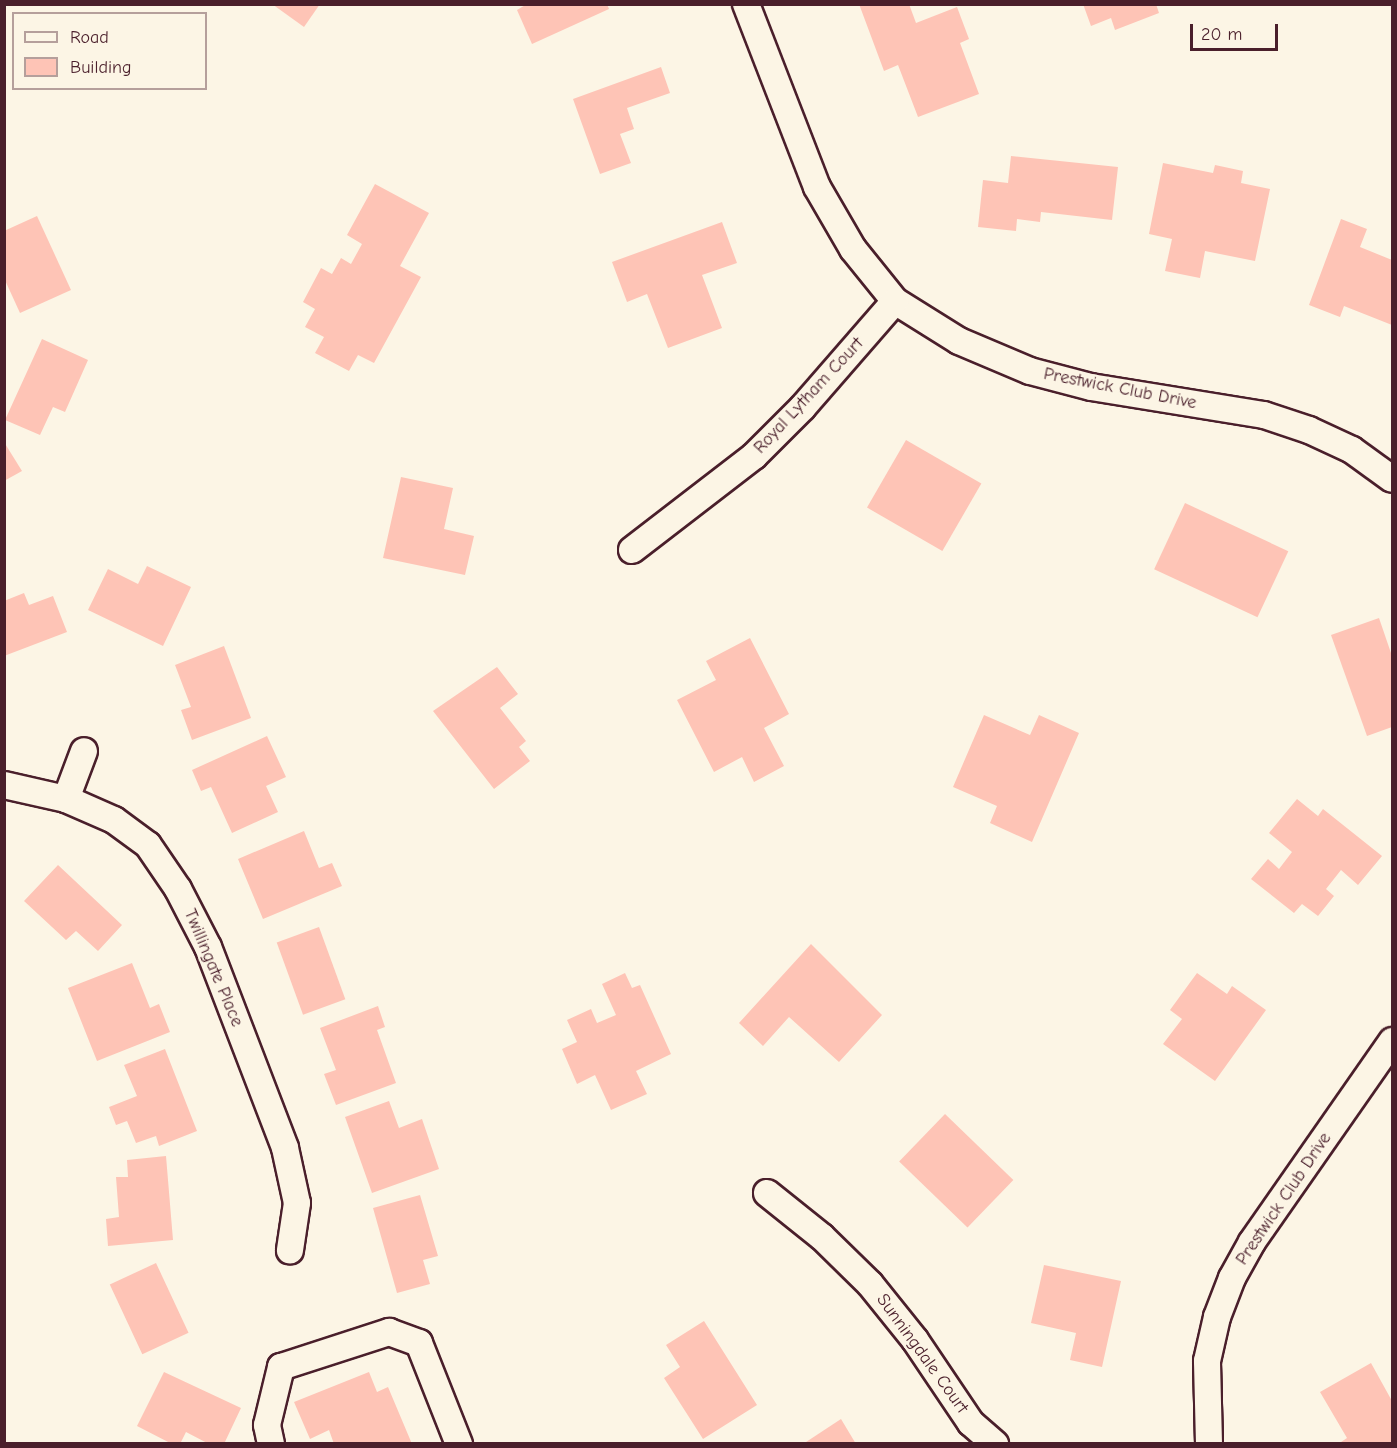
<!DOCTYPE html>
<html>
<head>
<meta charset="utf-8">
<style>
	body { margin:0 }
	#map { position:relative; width:1397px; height:1448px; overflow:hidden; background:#fcf5e5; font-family:"Comic Neue",sans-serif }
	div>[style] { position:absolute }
	.building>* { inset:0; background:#fec4b6; transform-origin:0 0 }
	.roads { filter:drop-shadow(2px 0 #4a1f2b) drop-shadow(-2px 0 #4a1f2b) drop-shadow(0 2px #4a1f2b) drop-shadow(0 -2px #4a1f2b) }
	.minor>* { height:26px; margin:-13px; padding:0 13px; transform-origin:13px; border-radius:13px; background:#fcf5e5 }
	span { translate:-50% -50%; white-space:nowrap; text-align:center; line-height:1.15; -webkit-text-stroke:4.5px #fcf5e5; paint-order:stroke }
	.street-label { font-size:18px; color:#4a1f2b }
	.frame { position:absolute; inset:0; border:6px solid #4a1f2b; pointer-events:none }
	.legend { position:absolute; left:12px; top:12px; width:195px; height:78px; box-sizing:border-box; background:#fcf5e5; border:2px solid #b59f9b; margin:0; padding:8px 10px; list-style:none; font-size:18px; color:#4a1f2b }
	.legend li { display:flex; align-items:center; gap:12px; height:30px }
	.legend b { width:30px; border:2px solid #b59f9b }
	.scale { position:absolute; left:1190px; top:24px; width:88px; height:27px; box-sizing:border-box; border:3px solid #4a1f2b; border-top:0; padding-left:8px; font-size:18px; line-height:21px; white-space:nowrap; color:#4a1f2b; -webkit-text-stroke:4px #fcf5e5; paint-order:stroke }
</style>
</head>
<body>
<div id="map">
	<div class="building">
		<i style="clip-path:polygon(272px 4px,320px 4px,304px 27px)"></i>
		<i style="clip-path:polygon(527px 4px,607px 4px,609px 9px,532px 44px,517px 10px)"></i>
		<i style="clip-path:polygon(859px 4px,909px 4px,916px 23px,957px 7px,969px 39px,960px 43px,979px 94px,918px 117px,898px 65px,884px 71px)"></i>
		<i style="clip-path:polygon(1083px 4px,1156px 4px,1159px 13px,1115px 30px,1111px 18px,1091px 26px)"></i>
		<i style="clip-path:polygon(661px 67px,670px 93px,627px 108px,634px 129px,620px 134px,631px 163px,600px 174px,573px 99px)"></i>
		<i style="clip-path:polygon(1011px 156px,1118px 167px,1112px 220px,1041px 212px,1040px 222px,1017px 219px,1016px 231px,978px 227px,983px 180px,1008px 183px)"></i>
		<i style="clip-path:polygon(1163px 163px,1213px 173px,1215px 165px,1243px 171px,1241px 183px,1270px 189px,1255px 261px,1205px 251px,1200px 278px,1165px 271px,1172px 239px,1149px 234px)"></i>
		<i style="clip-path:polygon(375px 184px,429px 213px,400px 266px,421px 277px,374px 363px,358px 355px,349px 371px,315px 353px,324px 337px,305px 327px,315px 309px,303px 302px,321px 268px,332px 274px,341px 258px,351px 264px,362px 244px,347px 235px)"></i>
		<i style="clip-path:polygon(37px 216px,71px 290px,20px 313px,4px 278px,4px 231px)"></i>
		<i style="clip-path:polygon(1341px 219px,1367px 229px,1360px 247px,1392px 260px,1392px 325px,1344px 306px,1340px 317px,1309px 305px)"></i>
		<i style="clip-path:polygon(722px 222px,737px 263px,702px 275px,722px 328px,668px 348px,647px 294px,627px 302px,612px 262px)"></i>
		<i style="clip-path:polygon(42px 339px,88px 360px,65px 412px,53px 407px,40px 435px,5px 420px)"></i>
		<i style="left:906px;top:440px;width:87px;height:78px;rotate:30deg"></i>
		<i style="clip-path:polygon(4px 442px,22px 471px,4px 481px)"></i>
		<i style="clip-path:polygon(401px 477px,453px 488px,444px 529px,474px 536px,465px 575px,383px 558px)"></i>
		<i style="left:1185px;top:503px;width:114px;height:73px;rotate:25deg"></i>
		<i style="clip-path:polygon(147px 566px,191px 587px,163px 646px,88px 610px,108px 569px,138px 584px)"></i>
		<i style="clip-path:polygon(24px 593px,29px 605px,53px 596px,67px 632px,4px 656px,4px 601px)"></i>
		<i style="clip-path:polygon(1379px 618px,1392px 656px,1392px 727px,1367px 736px,1331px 635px)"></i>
		<i style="clip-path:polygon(750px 638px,789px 714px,764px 728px,784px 766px,754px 782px,742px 757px,714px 772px,677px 700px,716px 680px,706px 661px)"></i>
		<i style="clip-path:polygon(224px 646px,251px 718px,192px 740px,181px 710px,191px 707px,175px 665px)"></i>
		<i style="clip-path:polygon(497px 667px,518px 694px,500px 708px,526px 741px,519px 747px,530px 761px,494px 789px,433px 711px)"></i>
		<i style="clip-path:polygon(984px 715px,1030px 735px,1039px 715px,1079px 733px,1032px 842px,990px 823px,997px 806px,953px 787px)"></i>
		<i style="clip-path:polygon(267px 736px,286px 777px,266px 786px,278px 812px,232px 833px,211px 787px,201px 791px,192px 770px)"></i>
		<i style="clip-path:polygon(1297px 799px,1318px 816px,1323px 809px,1382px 856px,1358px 885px,1341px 870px,1326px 889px,1334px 896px,1318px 916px,1302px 904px,1294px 913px,1251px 879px,1268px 859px,1279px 869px,1292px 852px,1269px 833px)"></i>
		<i style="clip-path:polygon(304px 831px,319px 868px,332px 863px,342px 886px,263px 919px,238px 859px)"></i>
		<i style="clip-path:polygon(58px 865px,122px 925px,98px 951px,76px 931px,66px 940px,24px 901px)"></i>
		<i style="left:319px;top:927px;width:77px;height:45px;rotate:70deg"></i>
		<i style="clip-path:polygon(811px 944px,882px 1015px,839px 1062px,789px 1017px,763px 1046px,739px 1023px)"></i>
		<i style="clip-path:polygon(132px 963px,150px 1008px,159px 1004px,170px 1032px,97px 1061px,68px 988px)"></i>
		<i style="clip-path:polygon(625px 973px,632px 988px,640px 985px,671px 1054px,636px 1071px,647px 1094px,611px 1110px,595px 1075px,577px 1084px,562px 1049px,577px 1042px,567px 1020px,591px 1009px,597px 1023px,616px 1015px,602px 984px)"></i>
		<i style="clip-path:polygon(1197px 973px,1227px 994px,1232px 986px,1266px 1010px,1215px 1081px,1163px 1044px,1182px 1019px,1170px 1010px)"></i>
		<i style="clip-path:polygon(378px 1006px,385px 1027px,377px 1030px,396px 1083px,336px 1105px,324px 1074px,336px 1070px,320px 1028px)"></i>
		<i style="clip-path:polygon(165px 1049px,197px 1131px,159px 1146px,156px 1136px,136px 1143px,127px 1121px,116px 1125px,109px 1107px,137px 1096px,124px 1065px)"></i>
		<i style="clip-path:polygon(389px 1101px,399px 1128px,422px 1119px,439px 1169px,372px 1193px,345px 1117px)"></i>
		<i style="left:945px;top:1114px;width:95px;height:66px;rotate:44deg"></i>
		<i style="clip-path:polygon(166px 1156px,173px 1240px,108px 1246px,106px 1219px,119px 1217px,116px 1177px,128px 1177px,127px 1160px)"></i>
		<i style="clip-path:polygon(420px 1195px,438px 1256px,423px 1260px,430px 1284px,397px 1293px,373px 1208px)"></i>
		<i style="left:156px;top:1263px;width:77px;height:51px;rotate:65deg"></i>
		<i style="clip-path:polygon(1044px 1265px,1121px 1281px,1102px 1367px,1070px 1360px,1076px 1333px,1031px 1323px)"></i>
		<i style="clip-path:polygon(704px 1321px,757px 1405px,703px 1439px,664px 1378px,680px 1367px,666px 1345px)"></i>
		<i style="clip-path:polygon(1371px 1363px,1392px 1401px,1392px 1444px,1338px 1444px,1347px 1438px,1320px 1392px)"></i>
		<i style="clip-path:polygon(164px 1372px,241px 1408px,224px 1444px,209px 1444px,186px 1432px,180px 1444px,172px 1444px,137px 1426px)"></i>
		<i style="clip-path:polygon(369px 1372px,377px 1392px,388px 1387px,412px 1444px,334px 1444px,329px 1430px,310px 1439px,294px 1402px)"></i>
		<i style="clip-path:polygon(841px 1419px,856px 1444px,803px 1444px)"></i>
	</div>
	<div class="roads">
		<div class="minor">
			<i style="left:746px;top:4px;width:196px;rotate:68.8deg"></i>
			<i style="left:817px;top:187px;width:72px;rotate:59.9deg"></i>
			<i style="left:853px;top:249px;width:67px;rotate:51.1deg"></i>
			<i style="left:895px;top:301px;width:75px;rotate:32deg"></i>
			<i style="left:959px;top:341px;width:77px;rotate:22.9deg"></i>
			<i style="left:1030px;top:371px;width:63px;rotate:14.7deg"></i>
			<i style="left:1091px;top:387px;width:175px;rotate:9.2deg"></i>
			<i style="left:1264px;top:415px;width:47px;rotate:18.4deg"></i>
			<i style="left:1309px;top:430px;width:47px;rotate:24.9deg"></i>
			<i style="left:1352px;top:450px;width:49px;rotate:35.9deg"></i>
			<i style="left:632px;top:550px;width:154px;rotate:-37.6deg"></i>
			<i style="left:754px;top:456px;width:69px;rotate:-45deg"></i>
			<i style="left:803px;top:407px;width:140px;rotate:-49deg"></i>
			<i style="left:4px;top:785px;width:64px;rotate:12.7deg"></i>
			<i style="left:66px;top:799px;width:52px;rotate:23.6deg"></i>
			<i style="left:114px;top:820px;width:42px;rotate:36.3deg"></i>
			<i style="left:148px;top:845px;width:53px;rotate:55.7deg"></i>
			<i style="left:178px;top:889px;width:65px;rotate:62.7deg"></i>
			<i style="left:208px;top:947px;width:215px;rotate:69deg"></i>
			<i style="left:285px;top:1148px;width:56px;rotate:77.7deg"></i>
			<i style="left:297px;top:1203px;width:48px;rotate:98.5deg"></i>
			<i style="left:66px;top:799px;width:51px;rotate:-69.4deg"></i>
			<i style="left:767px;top:1193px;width:70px;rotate:38.7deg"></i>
			<i style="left:822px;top:1237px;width:67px;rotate:44.4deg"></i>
			<i style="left:870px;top:1284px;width:72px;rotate:51.2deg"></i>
			<i style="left:915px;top:1340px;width:100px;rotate:56deg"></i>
			<i style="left:971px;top:1423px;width:32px;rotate:41deg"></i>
			<i style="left:271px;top:1444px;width:19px;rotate:-102deg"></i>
			<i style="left:267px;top:1425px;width:60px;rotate:-76.4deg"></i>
			<i style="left:281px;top:1367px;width:114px;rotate:-18deg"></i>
			<i style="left:389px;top:1332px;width:32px;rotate:20deg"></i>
			<i style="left:419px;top:1343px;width:109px;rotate:68.4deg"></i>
			<i style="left:1209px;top:1444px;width:83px;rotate:-91.4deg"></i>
			<i style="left:1207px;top:1361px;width:45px;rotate:-77.2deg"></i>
			<i style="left:1217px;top:1317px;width:42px;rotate:-69deg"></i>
			<i style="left:1232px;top:1278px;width:41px;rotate:-60.9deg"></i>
			<i style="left:1252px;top:1242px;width:245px;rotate:-55.1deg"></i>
		</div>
	</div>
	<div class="street-label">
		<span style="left:1120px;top:389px;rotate:11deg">Prestwick Club Drive</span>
		<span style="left:809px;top:396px;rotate:-47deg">Royal Lytham Court</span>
		<span style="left:213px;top:968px;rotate:67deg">Twillingate Place</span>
		<span style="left:1284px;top:1199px;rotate:-56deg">Prestwick Club Drive</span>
		<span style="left:922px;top:1354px;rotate:54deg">Sunningdale Court</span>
	</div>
	<div class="frame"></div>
	<ul class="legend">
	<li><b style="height:8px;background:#fcf5e5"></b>Road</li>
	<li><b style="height:16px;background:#fec4b6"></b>Building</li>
	</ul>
	<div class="scale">20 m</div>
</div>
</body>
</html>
